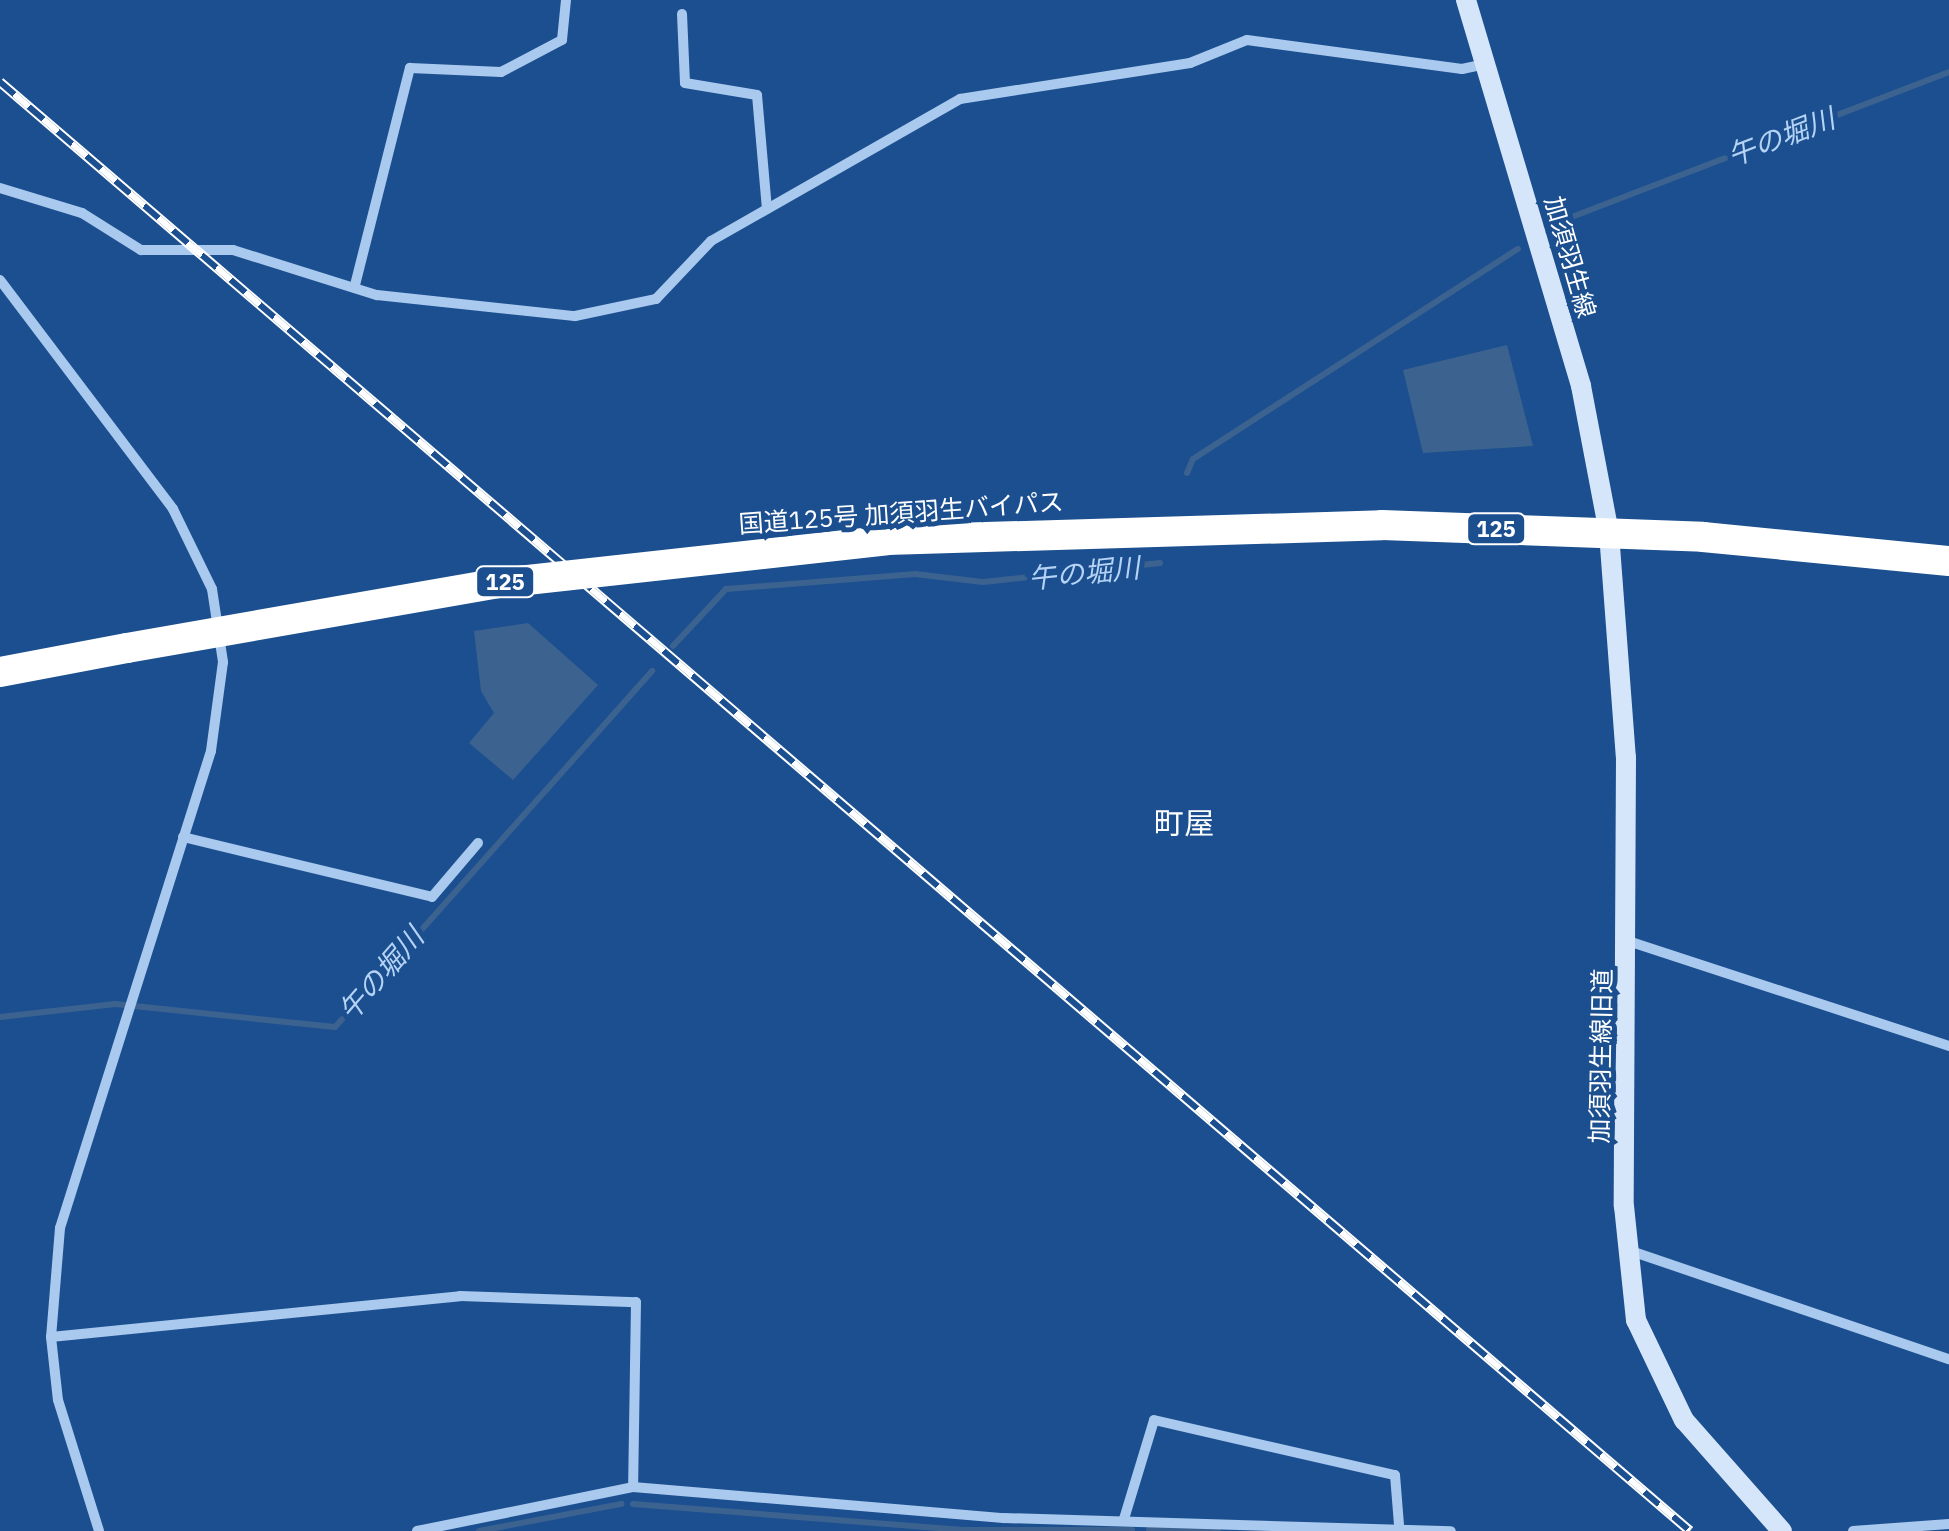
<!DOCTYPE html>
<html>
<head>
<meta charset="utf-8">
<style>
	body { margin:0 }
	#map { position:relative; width:1949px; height:1531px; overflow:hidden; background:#1b4f8f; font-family:"IBM Plex Sans","Noto Sans JP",sans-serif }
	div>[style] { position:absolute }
	.water>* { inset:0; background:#3c6290 }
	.stream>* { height:6px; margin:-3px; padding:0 3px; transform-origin:3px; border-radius:3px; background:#3c6290 }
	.street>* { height:10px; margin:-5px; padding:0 5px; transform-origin:5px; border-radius:5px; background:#a9c9ee }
	.secondary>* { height:20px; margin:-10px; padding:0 10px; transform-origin:10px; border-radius:10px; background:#d6e6fa }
	.highway>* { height:30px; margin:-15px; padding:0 15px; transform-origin:15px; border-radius:15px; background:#fff }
	.rail>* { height:10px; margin-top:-5px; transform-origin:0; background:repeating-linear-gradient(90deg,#1b4f8f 0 19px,#fff 0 38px); box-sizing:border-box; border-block:2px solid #fff }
	.highway-bridge>* { height:30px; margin:-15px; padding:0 15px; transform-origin:15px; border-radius:15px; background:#fff }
	span { translate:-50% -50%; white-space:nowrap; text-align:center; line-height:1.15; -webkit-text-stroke:10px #1b4f8f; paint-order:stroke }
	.shield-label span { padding:2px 8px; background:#1b4f8f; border:2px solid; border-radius:8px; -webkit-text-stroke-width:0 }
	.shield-label { font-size:22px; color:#fff; font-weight:700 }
	.street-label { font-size:25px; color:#fff }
	.water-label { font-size:28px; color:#b5d3f5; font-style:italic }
	.quarter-label { font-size:30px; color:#fff }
</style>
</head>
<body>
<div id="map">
	<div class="water">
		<i style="clip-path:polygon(1507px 345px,1533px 446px,1423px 453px,1403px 370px)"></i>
		<i style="clip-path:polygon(528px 623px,598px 685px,513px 780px,469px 743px,494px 713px,481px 691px,474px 631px)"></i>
	</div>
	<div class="stream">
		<i style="left:1556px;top:223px;width:421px;rotate:-21deg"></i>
		<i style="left:1187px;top:473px;width:15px;rotate:-67deg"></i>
		<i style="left:1193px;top:459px;width:387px;rotate:-32.9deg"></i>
		<i style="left:673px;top:646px;width:78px;rotate:-47.1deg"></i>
		<i style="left:726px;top:589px;width:190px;rotate:-4.5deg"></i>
		<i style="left:915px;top:574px;width:68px;rotate:6.7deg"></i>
		<i style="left:983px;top:582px;width:178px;rotate:-6.1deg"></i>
		<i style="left:0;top:1017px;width:116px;rotate:-6.4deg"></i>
		<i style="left:115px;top:1004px;width:221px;rotate:6deg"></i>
		<i style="left:335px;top:1027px;width:477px;rotate:-48.3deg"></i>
		<i style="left:633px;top:1504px;width:335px;rotate:4.5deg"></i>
		<i style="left:967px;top:1530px;width:165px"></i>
		<i style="left:1149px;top:1529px;width:69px"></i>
		<i style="left:479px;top:1531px;width:145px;rotate:-10.8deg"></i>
	</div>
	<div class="street">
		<i style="left:682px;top:14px;width:69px;rotate:87.5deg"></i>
		<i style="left:685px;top:83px;width:73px;rotate:9.5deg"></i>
		<i style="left:757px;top:95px;width:114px;rotate:85deg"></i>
		<i style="left:0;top:188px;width:86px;rotate:17deg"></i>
		<i style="left:82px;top:213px;width:70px;rotate:32.1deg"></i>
		<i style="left:141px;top:250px;width:92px"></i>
		<i style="left:233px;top:250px;width:151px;rotate:17.4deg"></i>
		<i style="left:377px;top:295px;width:199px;rotate:6.1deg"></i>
		<i style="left:575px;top:316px;width:83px;rotate:-11.9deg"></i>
		<i style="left:656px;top:299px;width:80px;rotate:-46.5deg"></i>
		<i style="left:711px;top:241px;width:287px;rotate:-29.7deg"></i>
		<i style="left:960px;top:99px;width:233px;rotate:-8.9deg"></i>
		<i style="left:1190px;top:63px;width:61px;rotate:-22deg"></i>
		<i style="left:1247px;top:40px;width:217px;rotate:7.7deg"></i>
		<i style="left:1462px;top:69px;width:24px;rotate:-12deg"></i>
		<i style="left:0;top:280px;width:287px;rotate:52.9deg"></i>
		<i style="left:173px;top:509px;width:89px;rotate:64deg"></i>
		<i style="left:212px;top:589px;width:74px;rotate:81.4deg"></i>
		<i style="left:223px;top:662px;width:90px;rotate:97.7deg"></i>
		<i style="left:211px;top:751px;width:500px;rotate:107.57deg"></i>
		<i style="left:60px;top:1228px;width:109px;rotate:94.7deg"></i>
		<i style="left:51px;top:1337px;width:63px;rotate:83.7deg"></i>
		<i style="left:58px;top:1400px;width:137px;rotate:72.6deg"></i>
		<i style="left:355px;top:285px;width:224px;rotate:-75.8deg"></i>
		<i style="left:410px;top:68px;width:91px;rotate:2.5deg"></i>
		<i style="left:501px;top:72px;width:69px;rotate:-27.7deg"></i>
		<i style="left:562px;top:40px;width:40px;rotate:-84.3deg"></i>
		<i style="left:183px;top:837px;width:256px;rotate:13.5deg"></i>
		<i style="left:432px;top:897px;width:71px;rotate:-49.6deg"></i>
		<i style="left:1628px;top:941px;width:338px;rotate:18.1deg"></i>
		<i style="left:1628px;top:1250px;width:339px;rotate:18.8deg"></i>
		<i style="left:51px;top:1337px;width:411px;rotate:-5.7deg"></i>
		<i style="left:460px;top:1296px;width:176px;rotate:2deg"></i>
		<i style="left:636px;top:1302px;width:185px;rotate:90.9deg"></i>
		<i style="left:1124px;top:1519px;width:103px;rotate:-73.1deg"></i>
		<i style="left:1154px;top:1420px;width:247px;rotate:12.9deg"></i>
		<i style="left:1395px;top:1475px;width:50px;rotate:85.4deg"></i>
		<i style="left:417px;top:1531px;width:220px;rotate:-11.5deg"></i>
		<i style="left:633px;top:1487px;width:372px;rotate:4.8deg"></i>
		<i style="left:1004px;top:1518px;width:447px;rotate:1.7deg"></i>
		<i style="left:1853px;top:1531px;width:96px;rotate:-4.2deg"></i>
	</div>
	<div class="secondary">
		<i style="left:1466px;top:0;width:403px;rotate:73.4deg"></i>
		<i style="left:1581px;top:386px;width:150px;rotate:79.2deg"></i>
		<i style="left:1609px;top:533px;width:225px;rotate:85.7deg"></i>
		<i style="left:1626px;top:757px;width:449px;rotate:90.3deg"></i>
		<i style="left:1624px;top:1206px;width:115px;rotate:84deg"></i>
		<i style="left:1636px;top:1320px;width:111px;rotate:64.4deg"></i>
		<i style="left:1684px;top:1420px;width:148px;rotate:48.6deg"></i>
	</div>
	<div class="highway">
		<i style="left:887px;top:540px;width:495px;rotate:-1.7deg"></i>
		<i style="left:1382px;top:525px;width:321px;rotate:2.1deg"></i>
		<i style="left:1703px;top:537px;width:247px;rotate:5.6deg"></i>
		<i style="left:0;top:672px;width:129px;rotate:-10.7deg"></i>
	</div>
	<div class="rail">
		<i style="left:0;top:82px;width:2226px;rotate:40.61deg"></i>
	</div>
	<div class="highway-bridge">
		<i style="left:127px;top:648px;width:379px;rotate:-9.9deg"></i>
		<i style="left:500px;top:583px;width:389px;rotate:-6.3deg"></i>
	</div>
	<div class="shield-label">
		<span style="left:1496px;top:529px">125</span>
		<span style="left:505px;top:582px">125</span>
	</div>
	<div class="street-label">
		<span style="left:1570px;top:257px;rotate:74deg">加須羽生線</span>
		<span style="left:901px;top:513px;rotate:-4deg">国道125号 加須羽生バイパス</span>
		<span style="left:1601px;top:1056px;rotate:-89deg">加須羽生線旧道</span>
	</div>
	<div class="water-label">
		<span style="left:1781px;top:137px;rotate:-21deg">午の堀川</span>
		<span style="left:1084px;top:573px;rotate:-6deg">午の堀川</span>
		<span style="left:381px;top:974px;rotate:-49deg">午の堀川</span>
	</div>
	<div class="quarter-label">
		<span style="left:1184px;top:823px">町屋</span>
	</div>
</div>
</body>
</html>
